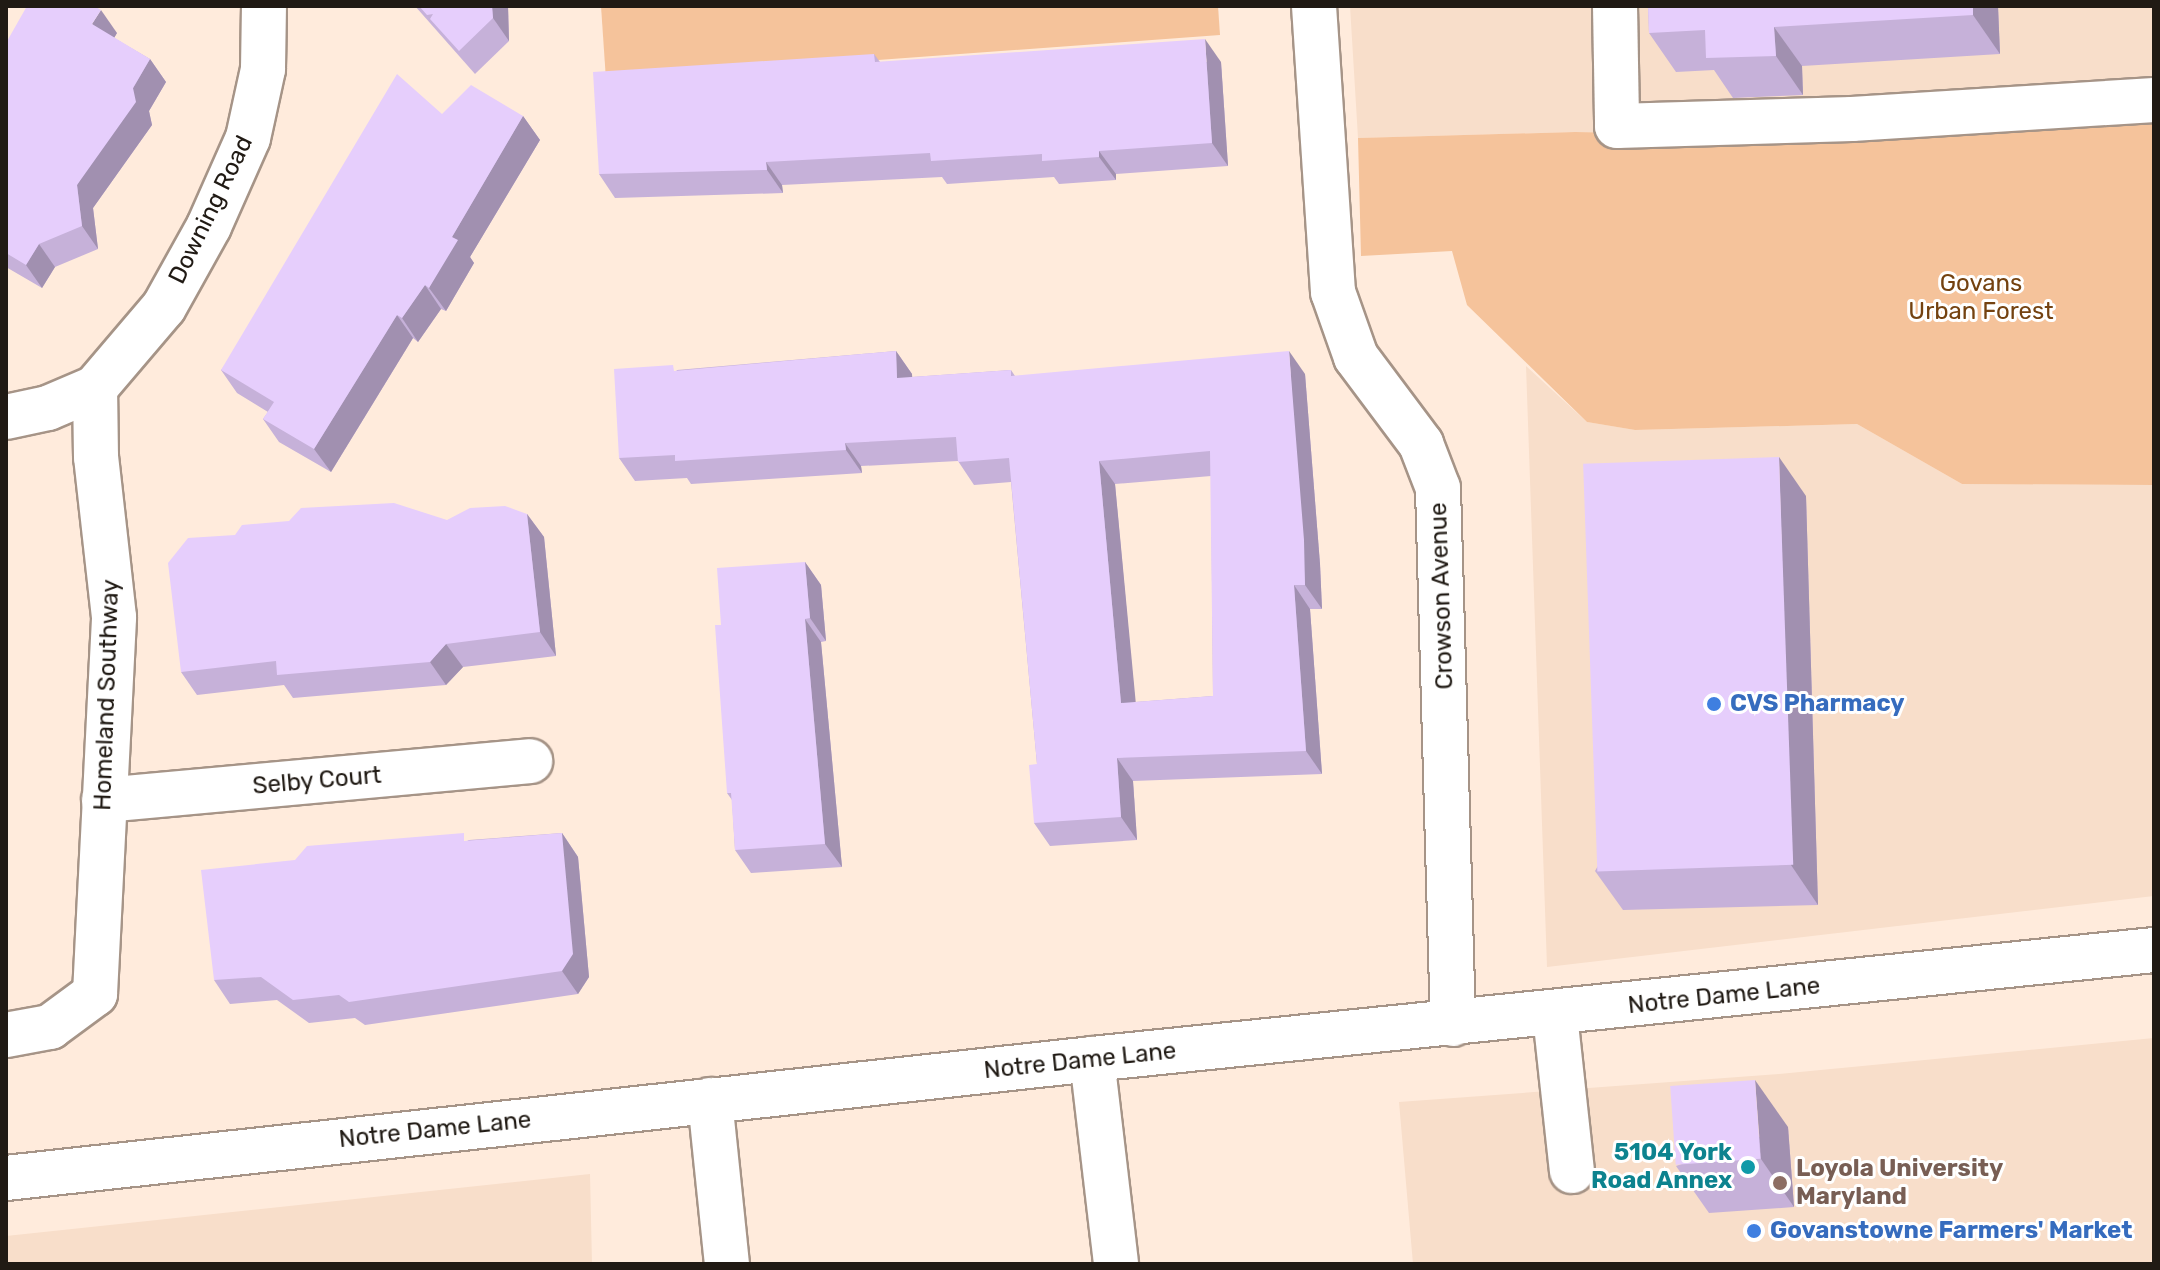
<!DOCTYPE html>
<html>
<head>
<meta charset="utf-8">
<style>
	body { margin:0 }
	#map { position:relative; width:2160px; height:1270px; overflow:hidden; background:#ffebdc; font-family:Rubik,sans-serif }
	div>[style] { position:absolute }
	.built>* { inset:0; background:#f8deca }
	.green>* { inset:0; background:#f5c39b }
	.roads { filter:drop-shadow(2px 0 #a69487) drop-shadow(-2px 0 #a69487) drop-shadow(0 2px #a69487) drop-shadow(0 -2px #a69487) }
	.minor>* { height:44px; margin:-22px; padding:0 22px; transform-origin:22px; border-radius:22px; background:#fff }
	.wall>* { inset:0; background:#c6b1d9 }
	.shaded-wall>* { inset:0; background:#a190b0 }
	.building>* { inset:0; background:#e6cefc; transform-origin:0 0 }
	.dots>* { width:22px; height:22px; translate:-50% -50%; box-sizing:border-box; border:4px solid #fff; border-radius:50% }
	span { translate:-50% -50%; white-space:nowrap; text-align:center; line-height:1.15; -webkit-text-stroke:6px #fff; paint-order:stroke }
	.street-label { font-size:24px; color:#201a14 }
	.park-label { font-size:24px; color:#744210 }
	.shop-label { font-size:24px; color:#366cbe; font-weight:700 }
	.left { translate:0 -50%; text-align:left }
	.culture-label { font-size:24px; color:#0d838f; font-weight:700 }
	.right { translate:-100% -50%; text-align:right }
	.education-label { font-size:24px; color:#785e54; font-weight:700 }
	.frame { position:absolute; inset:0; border:8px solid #201a14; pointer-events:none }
</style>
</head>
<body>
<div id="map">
	<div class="built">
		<i style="clip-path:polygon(1350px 6px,2154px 6px,2154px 120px,1847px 137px,1575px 132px,1358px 138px)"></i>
		<i style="clip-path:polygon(1526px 366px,1587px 422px,1635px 430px,1857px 424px,1962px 484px,2154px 485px,2154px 896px,1547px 967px)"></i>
		<i style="clip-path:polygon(2154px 1038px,2154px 1264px,1413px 1264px,1399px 1102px,1779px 1074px)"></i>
		<i style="clip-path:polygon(590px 1174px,592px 1264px,6px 1264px,6px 1236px)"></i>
	</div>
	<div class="green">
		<i style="clip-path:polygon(601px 6px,1218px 6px,1220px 35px,606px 80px)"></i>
		<i style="clip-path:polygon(2154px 120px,2154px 485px,1962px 484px,1857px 424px,1635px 430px,1587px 422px,1467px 305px,1452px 251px,1361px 256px,1358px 138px,1575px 132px,1847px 137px)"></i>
	</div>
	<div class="roads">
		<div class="minor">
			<i style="left:1314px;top:6px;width:287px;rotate:86.2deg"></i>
			<i style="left:1333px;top:292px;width:69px;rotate:70.5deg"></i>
			<i style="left:1356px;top:357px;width:109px;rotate:53.2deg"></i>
			<i style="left:1421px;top:444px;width:47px;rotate:68.9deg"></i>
			<i style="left:1438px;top:488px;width:536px;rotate:88.4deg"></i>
			<i style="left:1615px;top:6px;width:120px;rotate:89deg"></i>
			<i style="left:1617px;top:126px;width:235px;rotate:-1.7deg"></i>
			<i style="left:1852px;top:119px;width:303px;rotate:-3.6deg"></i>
			<i style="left:6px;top:417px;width:43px;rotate:-12.1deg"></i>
			<i style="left:48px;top:408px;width:51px;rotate:-23.1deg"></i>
			<i style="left:95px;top:388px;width:106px;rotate:-49.6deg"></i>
			<i style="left:164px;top:307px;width:93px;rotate:-60.9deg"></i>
			<i style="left:209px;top:226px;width:96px;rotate:-66.1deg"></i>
			<i style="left:248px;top:138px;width:71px;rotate:-77.7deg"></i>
			<i style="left:263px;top:69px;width:63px;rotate:-89.1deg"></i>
			<i style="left:104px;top:800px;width:428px;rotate:-5.2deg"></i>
			<i style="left:1555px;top:1015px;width:157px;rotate:83.8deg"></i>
			<i style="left:6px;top:1035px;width:45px;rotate:-10.3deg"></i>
			<i style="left:50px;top:1027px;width:56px;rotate:-36.3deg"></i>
			<i style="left:95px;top:994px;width:377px;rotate:-87.1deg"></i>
			<i style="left:114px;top:617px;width:161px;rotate:-96.4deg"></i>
			<i style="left:96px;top:457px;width:69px;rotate:-90.8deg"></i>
			<i style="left:1092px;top:1059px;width:206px;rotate:83.3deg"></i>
			<i style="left:710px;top:1100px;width:165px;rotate:84.1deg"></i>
			<i style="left:6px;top:1178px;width:1093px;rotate:-6.25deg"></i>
			<i style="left:1092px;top:1059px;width:1068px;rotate:-5.86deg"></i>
		</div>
	</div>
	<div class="wall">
		<i style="clip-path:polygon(415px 6px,508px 6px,509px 41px,475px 74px)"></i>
		<i style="clip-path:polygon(1648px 6px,1998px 6px,2000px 54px,1802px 66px,1803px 95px,1733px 98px,1714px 70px,1676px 72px,1649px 33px)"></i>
		<i style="clip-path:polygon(117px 33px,114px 38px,150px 59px,166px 82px,149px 111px,152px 125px,93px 208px,98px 249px,55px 267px,42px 288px,6px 267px,6px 43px)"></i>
		<i style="clip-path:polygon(874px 54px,880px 62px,1221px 62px,1228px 166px,1116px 174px,1116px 180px,1059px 184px,1054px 177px,947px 184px,942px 177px,782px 185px,783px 193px,615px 198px,599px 174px)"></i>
		<i style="clip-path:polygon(442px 114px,523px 116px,540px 140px,470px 257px,474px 263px,446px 311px,441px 309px,418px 342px,413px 338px,331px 472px,279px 442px,263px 419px,268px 412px,237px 393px,221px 370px)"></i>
		<i style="clip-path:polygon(evenodd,896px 351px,912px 374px,912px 377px,1011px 370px,1015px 376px,1305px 374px,1320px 564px,1322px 609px,1310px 609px,1322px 774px,1133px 781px,1137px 840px,1050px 846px,1034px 823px,1037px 764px,1011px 482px,974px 485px,958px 461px,861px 466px,862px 473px,691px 484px,687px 478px,635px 481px,619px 458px,677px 370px,896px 351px,1211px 476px,1213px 696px,1135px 702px,1115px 484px,1211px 476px)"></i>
		<i style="clip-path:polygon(1806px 496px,1818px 905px,1623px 910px,1595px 871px)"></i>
		<i style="clip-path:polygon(527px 514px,544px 537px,556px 656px,463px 667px,446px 685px,293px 698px,284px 685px,197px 695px,181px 672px,447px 520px)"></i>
		<i style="clip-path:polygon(805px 562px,821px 585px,826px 641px,821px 642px,842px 867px,751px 873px,735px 850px,732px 800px,727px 793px)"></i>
		<i style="clip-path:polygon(562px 833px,578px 857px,589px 977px,578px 994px,365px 1025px,355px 1018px,309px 1023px,277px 1000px,230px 1004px,214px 980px,469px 840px)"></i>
		<i style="clip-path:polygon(1788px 1127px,1794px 1207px,1709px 1213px,1676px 1166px)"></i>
	</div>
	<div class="shaded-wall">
		<i style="clip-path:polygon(492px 6px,508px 6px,509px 41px,493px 18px)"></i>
		<i style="clip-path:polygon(1973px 6px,1998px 6px,2000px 54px,1973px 15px)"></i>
		<i style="clip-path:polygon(101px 10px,117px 33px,108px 48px,92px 24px)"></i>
		<i style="clip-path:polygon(1774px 27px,1802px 66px,1803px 95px,1776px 56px)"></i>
		<i style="clip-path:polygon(1205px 39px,1221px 62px,1228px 166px,1212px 143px)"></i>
		<i style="clip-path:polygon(150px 59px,166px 82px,149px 111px,152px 125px,93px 208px,98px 249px,82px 226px,77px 185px)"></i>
		<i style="clip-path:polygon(523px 116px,540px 140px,470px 257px,474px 263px,446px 311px,429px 288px,452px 237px)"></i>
		<i style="clip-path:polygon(1099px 151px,1116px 174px,1116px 180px,1099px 157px)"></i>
		<i style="clip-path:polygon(766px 162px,782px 185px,783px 193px,767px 170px)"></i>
		<i style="clip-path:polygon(39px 244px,55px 267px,42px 288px,26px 265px)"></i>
		<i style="clip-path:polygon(425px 285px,441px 309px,418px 342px,402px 318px)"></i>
		<i style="clip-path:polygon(397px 315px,413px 338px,331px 472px,314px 449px)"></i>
		<i style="clip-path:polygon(896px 351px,912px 374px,914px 401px,897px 378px)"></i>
		<i style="clip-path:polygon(1289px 351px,1305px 374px,1320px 564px,1322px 609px,1305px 585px)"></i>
		<i style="clip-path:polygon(845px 443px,861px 466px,862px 473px,846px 450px)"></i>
		<i style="clip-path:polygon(1779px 457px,1806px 496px,1818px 905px,1791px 865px)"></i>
		<i style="clip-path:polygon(1099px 461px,1115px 484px,1138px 726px,1121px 703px)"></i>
		<i style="clip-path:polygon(527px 514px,544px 537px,556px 656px,540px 632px)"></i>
		<i style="clip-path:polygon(805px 562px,821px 585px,826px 641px,810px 618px)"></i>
		<i style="clip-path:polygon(1294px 585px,1310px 609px,1322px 774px,1306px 751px)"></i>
		<i style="clip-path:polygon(805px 619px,821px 642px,842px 867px,825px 844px)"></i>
		<i style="clip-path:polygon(446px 644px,463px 667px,446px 685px,430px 662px)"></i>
		<i style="clip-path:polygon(1117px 758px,1133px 781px,1137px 840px,1121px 817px)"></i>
		<i style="clip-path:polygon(562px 833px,578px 857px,589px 977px,578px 994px,562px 971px)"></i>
		<i style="clip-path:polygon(1755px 1080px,1788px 1127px,1794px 1207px,1761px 1159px)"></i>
	</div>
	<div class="building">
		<i style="clip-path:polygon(27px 6px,94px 6px,101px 10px,92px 24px,150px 59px,133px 88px,136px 102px,77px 185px,82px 226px,39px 244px,26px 265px,6px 253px,6px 43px)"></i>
		<i style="clip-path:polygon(419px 6px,492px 6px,493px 18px,459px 51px,430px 19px,433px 14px,427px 15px)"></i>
		<i style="clip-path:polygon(1648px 6px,1973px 6px,1973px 15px,1774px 27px,1776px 56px,1706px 58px,1705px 30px,1649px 33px)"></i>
		<i style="clip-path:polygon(1205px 39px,1212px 143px,1099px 151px,1099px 157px,1042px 161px,1042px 154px,931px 161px,930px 153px,766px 162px,767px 170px,599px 174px,593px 72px,874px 54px,875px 62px)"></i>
		<i style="clip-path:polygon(397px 74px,442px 114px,471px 85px,523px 116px,452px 237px,458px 240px,429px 288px,425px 285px,402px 318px,397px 315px,314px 449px,263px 419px,274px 402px,221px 370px)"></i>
		<i style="clip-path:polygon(evenodd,896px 351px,897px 378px,1011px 370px,1011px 376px,1289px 351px,1304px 540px,1305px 585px,1294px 585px,1306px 751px,1117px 758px,1121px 817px,1034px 823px,1029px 765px,1037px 764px,1009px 458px,958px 462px,956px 437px,845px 443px,846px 450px,675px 461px,675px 455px,619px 458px,614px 369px,673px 365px,674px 371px,896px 351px,1210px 451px,1213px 696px,1121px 703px,1099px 461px,1210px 451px)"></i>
		<i style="left:1779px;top:457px;width:408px;height:196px;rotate:88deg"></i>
		<i style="clip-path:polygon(394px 503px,447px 520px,470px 508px,505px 506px,527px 514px,540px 632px,446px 644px,430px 662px,277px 675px,276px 661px,181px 672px,168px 563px,188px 538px,235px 535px,242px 525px,289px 521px,301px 508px)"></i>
		<i style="clip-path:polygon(805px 562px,810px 618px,805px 619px,825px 844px,735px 850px,731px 793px,727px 793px,715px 625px,721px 625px,717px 568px)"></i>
		<i style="clip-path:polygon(464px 833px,464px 841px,562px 833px,573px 954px,562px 971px,349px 1002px,339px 995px,293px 1000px,261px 977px,214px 980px,201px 870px,295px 860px,307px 846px)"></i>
		<i style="left:1755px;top:1080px;width:79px;height:85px;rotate:86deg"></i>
	</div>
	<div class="dots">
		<i style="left:1714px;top:704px;background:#3f7fe0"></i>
		<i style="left:1748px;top:1167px;background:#0f9aa8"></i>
		<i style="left:1780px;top:1183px;background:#8d6e63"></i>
		<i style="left:1754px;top:1231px;background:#3f7fe0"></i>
	</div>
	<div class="street-label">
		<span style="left:211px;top:210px;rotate:-64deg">Downing Road</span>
		<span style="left:1442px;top:596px;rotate:-92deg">Crowson Avenue</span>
		<span style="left:107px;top:695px;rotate:-88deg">Homeland Southway</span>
		<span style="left:317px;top:781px;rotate:-5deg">Selby Court</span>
		<span style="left:1724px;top:996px;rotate:-6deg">Notre Dame Lane</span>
		<span style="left:1080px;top:1061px;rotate:-6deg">Notre Dame Lane</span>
		<span style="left:435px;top:1130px;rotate:-6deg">Notre Dame Lane</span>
	</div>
	<div class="park-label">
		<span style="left:1981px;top:298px">Govans<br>Urban Forest</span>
	</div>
	<div class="shop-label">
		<span class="left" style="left:1730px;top:704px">CVS Pharmacy</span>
		<span class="left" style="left:1770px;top:1231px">Govanstowne Farmers' Market</span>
	</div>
	<div class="culture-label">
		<span class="right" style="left:1732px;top:1167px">5104 York<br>Road Annex</span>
	</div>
	<div class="education-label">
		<span class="left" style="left:1796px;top:1183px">Loyola University<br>Maryland</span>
	</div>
	<div class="frame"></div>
</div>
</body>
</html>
